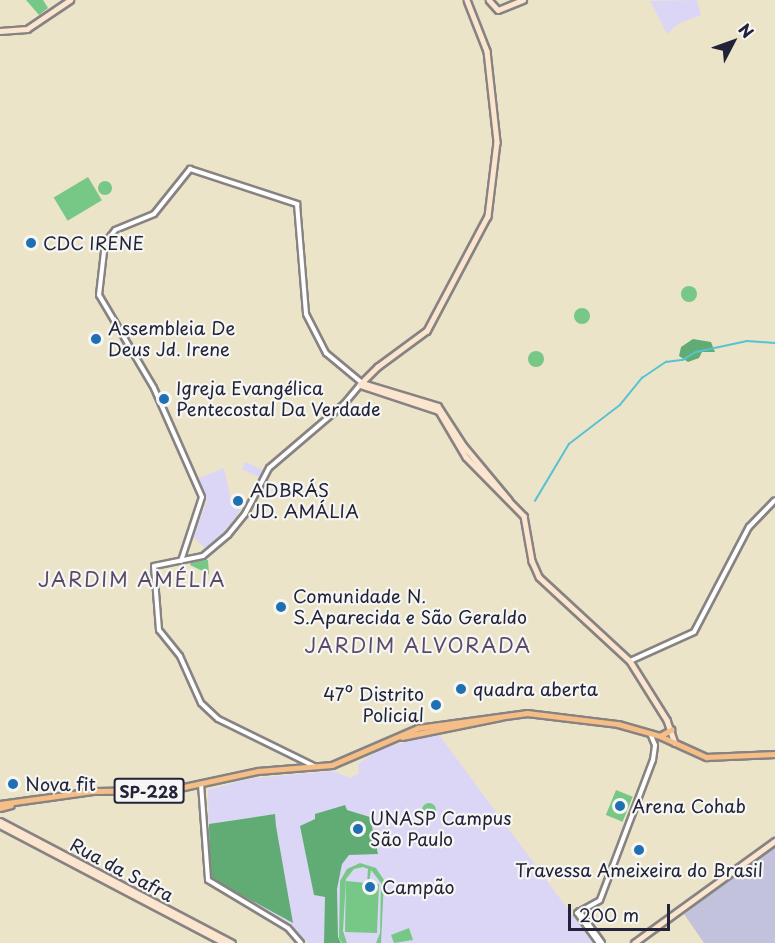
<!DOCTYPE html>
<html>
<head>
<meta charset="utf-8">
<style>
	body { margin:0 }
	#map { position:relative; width:775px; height:943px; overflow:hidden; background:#ece4c8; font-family:"Playpen Sans",sans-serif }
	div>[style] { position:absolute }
	.built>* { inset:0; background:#dcd6f6; transform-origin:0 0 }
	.industrial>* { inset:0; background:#c2c2dc }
	.green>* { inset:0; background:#77c787; transform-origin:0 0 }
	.round { border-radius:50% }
	.forest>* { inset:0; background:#61ac74 }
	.stream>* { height:1.5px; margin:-0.75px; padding:0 0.75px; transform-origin:0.75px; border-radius:0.75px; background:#58c2d4 }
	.roads { filter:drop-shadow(2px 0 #878382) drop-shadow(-2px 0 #878382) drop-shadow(0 2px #878382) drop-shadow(0 -2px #878382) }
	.tertiary>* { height:4px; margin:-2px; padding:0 2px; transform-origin:2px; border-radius:2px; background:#fff }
	.secondary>* { height:4.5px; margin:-2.25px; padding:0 2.25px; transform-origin:2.25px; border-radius:2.25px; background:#fbe5cf }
	.primary>* { height:4.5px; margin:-2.25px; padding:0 2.25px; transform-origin:2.25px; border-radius:2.25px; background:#f6be87 }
	.dots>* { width:16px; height:16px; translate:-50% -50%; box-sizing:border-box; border:3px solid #f6f6f2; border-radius:50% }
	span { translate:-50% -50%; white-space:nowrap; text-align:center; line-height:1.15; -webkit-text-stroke:4.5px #f6f6f2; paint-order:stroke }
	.shield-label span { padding:2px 4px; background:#f6f6f2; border:2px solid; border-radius:4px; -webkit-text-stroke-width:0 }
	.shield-label { font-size:16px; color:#22223b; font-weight:700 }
	.poi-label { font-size:18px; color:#22223b }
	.left { translate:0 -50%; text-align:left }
	.right { translate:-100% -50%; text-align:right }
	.street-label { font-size:18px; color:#22223b }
	.neighbourhood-label { font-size:20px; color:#5c4a6a; letter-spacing:1.5px }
	.north { position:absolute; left:703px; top:12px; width:60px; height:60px; -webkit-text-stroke:4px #f6f6f2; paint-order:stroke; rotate:49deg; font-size:16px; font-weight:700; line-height:24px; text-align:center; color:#22223b }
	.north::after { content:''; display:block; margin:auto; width:21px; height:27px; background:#22223b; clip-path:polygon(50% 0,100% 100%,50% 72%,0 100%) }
	.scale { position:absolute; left:568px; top:904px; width:102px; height:27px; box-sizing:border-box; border:3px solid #22223b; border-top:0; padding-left:8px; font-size:18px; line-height:21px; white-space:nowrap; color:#22223b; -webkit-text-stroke:4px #f6f6f2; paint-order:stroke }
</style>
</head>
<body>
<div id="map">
	<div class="built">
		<i style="clip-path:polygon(697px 0,701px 15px,678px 24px,667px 34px,650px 1px)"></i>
		<i style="left:245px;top:462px;width:20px;height:8px;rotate:24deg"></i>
		<i style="clip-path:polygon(224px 468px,230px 496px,246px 502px,227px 530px,205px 548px,193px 537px,207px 501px,199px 478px)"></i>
		<i style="clip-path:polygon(437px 732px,593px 943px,308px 943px,292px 926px,210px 880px,208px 790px,247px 779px,333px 771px,350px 778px,359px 773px,358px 764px,379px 750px)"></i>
	</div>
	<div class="industrial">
		<i style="clip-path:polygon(775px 846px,775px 943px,704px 943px,684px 914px)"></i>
	</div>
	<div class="green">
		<i style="clip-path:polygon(26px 0,43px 0,48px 8px,39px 15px)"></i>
		<i style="left:88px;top:177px;width:27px;height:40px;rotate:59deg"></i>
		<i class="round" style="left:98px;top:181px;width:14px;height:14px"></i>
		<i class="round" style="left:681px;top:286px;width:16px;height:16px"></i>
		<i class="round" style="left:574px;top:308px;width:16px;height:16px"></i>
		<i class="round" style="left:528px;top:351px;width:16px;height:16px"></i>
		<i style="clip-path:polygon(208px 560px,209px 574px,190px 565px,191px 561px)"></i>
		<i style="left:616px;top:790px;width:18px;height:27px;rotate:22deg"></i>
		<i class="round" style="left:422px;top:803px;width:14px;height:14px"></i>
		<i style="clip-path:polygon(360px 863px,376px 868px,384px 880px,381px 943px,376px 943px,380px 933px,381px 883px,371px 870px,369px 883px,379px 884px,377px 933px,345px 932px,346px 881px,367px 883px,368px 869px,363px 867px,354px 869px,346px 879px,343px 931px,347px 943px,342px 943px,339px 938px,340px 881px,347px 869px)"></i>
		<i style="clip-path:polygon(409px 928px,413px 940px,394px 943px,391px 935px)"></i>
	</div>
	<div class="forest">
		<i style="clip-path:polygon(693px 339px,711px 342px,715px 352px,702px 352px,699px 358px,688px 362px,679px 356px,681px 347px)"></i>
		<i style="clip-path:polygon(345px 805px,347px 810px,370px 817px,378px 854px,349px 855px,342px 864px,337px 889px,338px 937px,341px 943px,324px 943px,325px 897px,314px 895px,300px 826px,315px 819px,315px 814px)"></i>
		<i style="clip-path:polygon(275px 814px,276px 826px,293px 923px,210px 878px,209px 824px)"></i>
	</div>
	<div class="stream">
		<i style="left:535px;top:501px;width:66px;rotate:-59.2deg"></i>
		<i style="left:569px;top:444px;width:64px;rotate:-37.4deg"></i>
		<i style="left:620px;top:405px;width:35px;rotate:-51deg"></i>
		<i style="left:642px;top:378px;width:29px;rotate:-34deg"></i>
		<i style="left:666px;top:362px;width:17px;rotate:-7deg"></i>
		<i style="left:683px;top:360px;width:15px;rotate:-32deg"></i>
		<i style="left:696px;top:352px;width:52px;rotate:-12.2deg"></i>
		<i style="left:747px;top:341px;width:28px;rotate:4deg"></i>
	</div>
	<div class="roads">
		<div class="tertiary">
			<i style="left:181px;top:561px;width:67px;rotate:-71.8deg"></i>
			<i style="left:202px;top:497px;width:119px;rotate:-113.8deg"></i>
			<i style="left:154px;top:388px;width:108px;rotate:-120.6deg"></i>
			<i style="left:99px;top:295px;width:52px;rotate:-83.4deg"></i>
			<i style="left:105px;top:243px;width:16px;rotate:-52deg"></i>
			<i style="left:115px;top:230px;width:42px;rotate:-22.3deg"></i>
			<i style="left:154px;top:214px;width:58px;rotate:-51.3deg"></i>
			<i style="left:190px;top:169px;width:113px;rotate:18.1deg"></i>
			<i style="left:297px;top:204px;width:110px;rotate:85.3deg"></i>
			<i style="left:306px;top:314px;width:44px;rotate:62.9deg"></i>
			<i style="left:326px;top:353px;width:47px;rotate:39.8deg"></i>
			<i style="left:630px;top:661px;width:70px;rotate:-24.4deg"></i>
			<i style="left:694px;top:632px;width:119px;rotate:-62.4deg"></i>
			<i style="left:749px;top:527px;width:37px;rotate:-46deg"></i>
			<i style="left:316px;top:767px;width:109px;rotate:-153.9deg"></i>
			<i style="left:218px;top:719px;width:23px;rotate:-137deg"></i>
			<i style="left:201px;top:703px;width:51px;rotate:-114.1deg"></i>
			<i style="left:180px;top:656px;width:33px;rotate:-129deg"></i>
			<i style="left:159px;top:630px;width:64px;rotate:-94.5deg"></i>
			<i style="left:154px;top:566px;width:50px;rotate:-11.5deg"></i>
			<i style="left:203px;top:556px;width:33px;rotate:-40deg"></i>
			<i style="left:228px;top:535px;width:27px;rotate:-51deg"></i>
			<i style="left:245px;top:514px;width:52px;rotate:-62.4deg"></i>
			<i style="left:269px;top:468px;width:99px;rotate:-40.5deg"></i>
			<i style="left:344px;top:404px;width:25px;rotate:-50deg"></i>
			<i style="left:201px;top:784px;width:96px;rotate:85.8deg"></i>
			<i style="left:208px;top:880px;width:93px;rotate:31deg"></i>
			<i style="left:288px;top:928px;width:20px;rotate:49deg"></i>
			<i style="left:579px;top:911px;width:39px;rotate:54deg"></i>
			<i style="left:599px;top:943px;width:37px;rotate:-126deg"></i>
			<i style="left:577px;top:913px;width:26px;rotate:-29deg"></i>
			<i style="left:600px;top:900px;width:150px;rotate:-69.3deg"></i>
			<i style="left:653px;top:760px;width:15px;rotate:-82deg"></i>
			<i style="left:655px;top:745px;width:13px;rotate:-113deg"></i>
		</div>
		<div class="secondary">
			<i style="left:467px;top:0;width:55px;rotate:68.6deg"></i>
			<i style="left:487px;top:51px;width:92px;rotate:83.7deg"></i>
			<i style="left:497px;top:142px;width:75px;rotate:96.9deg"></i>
			<i style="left:488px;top:216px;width:130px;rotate:117.9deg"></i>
			<i style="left:427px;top:331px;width:61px;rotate:143.7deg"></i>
			<i style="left:378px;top:367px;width:25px;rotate:135deg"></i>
			<i style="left:360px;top:385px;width:83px;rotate:18.2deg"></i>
			<i style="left:439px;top:411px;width:53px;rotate:59.6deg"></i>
			<i style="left:466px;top:457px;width:83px;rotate:45.5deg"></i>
			<i style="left:524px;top:516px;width:46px;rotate:79.9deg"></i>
			<i style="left:532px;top:561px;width:17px;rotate:66deg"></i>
			<i style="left:539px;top:577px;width:124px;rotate:42.7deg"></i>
			<i style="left:630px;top:661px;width:70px;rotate:57.9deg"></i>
			<i style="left:667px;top:720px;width:24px;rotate:71deg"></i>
			<i style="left:489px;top:0;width:13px;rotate:48deg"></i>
			<i style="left:498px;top:10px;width:27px;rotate:-22deg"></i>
			<i style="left:0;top:31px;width:27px;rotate:-4deg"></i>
			<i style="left:27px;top:29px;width:52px;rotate:-34deg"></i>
			<i style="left:362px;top:383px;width:79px;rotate:16.8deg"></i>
			<i style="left:438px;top:406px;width:48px;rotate:57deg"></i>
			<i style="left:464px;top:446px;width:70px;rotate:50.2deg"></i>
			<i style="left:0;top:821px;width:262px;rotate:27.7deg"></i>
			<i style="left:0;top:825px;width:254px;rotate:27.7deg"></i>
			<i style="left:634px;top:943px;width:174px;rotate:-35.9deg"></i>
		</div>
		<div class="primary">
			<i style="left:660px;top:736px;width:13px;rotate:-29deg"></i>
			<i style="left:402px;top:737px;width:100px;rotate:-11.5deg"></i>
			<i style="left:0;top:804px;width:95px;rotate:-7.9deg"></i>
			<i style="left:94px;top:791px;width:76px;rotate:-0.8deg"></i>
			<i style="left:170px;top:790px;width:90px;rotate:-12.2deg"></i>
			<i style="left:258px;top:771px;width:74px;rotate:-4.6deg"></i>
			<i style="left:332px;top:765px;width:94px;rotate:-23.3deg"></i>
			<i style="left:418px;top:728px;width:110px;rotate:-7.8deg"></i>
			<i style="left:527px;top:713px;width:92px;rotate:6.9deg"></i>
			<i style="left:618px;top:724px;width:44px;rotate:15.9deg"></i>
			<i style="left:660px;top:736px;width:51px;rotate:24.5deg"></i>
			<i style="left:706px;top:757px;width:69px;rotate:-2.5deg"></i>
			<i style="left:0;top:808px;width:11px;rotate:-15deg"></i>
		</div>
	</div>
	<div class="dots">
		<i style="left:31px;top:243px;background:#1f6fb2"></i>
		<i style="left:96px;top:339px;background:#1f6fb2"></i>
		<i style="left:164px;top:399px;background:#1f6fb2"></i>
		<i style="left:238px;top:501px;background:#1f6fb2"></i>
		<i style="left:281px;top:607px;background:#1f6fb2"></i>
		<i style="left:461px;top:689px;background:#1f6fb2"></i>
		<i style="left:436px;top:705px;background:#1f6fb2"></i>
		<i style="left:13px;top:784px;background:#1f6fb2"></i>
		<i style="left:620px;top:806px;background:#1f6fb2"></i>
		<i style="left:358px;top:829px;background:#1f6fb2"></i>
		<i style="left:639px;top:850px;background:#1f6fb2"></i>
		<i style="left:370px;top:887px;background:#1f6fb2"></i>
	</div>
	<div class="shield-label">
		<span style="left:149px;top:791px">SP-228</span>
	</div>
	<div class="poi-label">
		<span class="left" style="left:43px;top:243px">CDC IRENE</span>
		<span class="left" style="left:108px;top:339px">Assembleia De<br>Deus Jd. Irene</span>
		<span class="left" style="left:176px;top:399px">Igreja Evangélica<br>Pentecostal Da Verdade</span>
		<span class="left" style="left:250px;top:501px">ADBRÁS<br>JD. AMÁLIA</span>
		<span class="left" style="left:293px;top:607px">Comunidade N.<br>S.Aparecida e São Geraldo</span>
		<span class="left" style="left:473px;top:689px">quadra aberta</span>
		<span class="right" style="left:424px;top:705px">47º Distrito<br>Policial</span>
		<span class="left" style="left:25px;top:784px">Nova fit</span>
		<span class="left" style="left:632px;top:806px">Arena Cohab</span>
		<span class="left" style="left:370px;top:829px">UNASP Campus<br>São Paulo</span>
		<span style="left:639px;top:870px">Travessa Ameixeira do Brasil</span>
		<span class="left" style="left:382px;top:887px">Campão</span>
	</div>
	<div class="street-label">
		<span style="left:122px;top:870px;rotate:28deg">Rua da Safra</span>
	</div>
	<div class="neighbourhood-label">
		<span style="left:132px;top:579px">JARDIM AMÉLIA</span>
		<span style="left:418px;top:645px">JARDIM ALVORADA</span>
	</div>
	<div class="north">N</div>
	<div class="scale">200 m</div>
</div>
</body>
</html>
